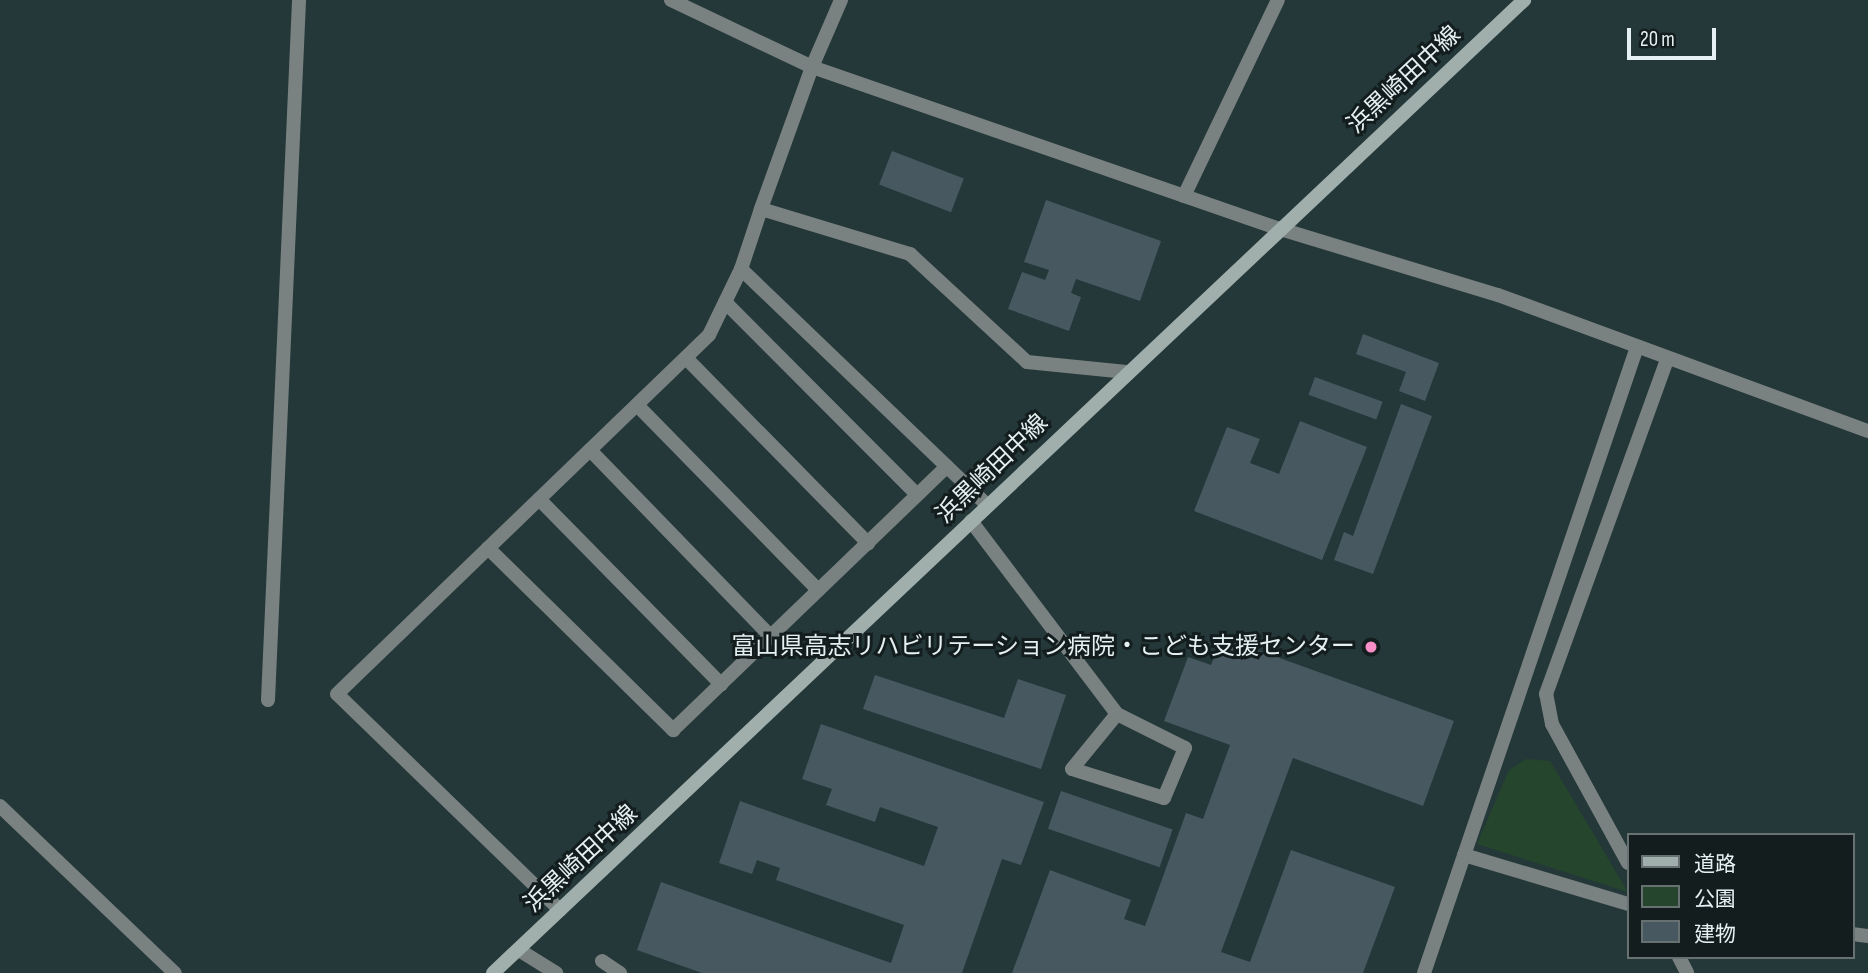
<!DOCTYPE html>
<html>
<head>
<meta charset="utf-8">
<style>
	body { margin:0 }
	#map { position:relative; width:1868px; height:973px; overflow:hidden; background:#243739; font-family:"Sofia Sans Condensed","Noto Sans JP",sans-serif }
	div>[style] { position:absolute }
	.green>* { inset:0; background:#25462d }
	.building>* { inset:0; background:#485861; transform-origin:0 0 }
	.service>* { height:14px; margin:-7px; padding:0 7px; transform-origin:7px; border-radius:7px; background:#798280 }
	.minor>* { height:14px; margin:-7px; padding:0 7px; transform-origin:7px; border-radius:7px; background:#798280 }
	.secondary>* { height:14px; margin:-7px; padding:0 7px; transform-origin:7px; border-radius:7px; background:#a0afab }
	.dots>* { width:19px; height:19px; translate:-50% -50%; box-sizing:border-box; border:4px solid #141d1e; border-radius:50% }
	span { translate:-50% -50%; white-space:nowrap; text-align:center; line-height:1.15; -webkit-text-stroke:6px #141d1e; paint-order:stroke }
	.street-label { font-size:24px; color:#e4f0f1 }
	.poi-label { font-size:24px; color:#e4f0f1 }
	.right { translate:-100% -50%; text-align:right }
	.legend { position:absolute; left:1627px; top:833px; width:228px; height:126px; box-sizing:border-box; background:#141d1e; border:2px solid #677172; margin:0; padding:9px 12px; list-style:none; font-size:21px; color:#e4f0f1 }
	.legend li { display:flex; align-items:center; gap:14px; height:35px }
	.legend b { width:35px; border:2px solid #677172 }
	.scale { position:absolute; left:1627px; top:28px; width:89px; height:32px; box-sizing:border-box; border:4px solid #e4f0f1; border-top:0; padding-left:9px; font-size:21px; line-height:24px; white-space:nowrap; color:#e4f0f1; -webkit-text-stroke:5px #141d1e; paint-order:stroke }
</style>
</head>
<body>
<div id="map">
	<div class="green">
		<i style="clip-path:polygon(1526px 759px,1550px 761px,1628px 892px,1477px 844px,1509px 770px)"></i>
	</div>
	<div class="building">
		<i style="left:892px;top:151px;width:77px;height:36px;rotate:21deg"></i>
		<i style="clip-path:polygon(1046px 200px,1161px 241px,1140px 301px,1076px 279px,1071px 293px,1081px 297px,1069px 331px,1008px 309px,1022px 272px,1045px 280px,1049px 270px,1024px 262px)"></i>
		<i style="clip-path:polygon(1363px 334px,1439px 363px,1425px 401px,1399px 391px,1406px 372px,1356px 354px)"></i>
		<i style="left:1315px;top:377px;width:72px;height:19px;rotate:20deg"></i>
		<i style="clip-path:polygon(1401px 404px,1432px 416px,1373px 574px,1334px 560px,1344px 532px,1353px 536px)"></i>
		<i style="clip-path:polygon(1300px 421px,1367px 447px,1322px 560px,1194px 511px,1227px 427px,1260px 439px,1250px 463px,1279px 474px)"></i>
		<i style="clip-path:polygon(1222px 637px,1454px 721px,1423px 806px,1293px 758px,1221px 952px,1250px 962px,1291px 850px,1395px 887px,1363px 973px,1012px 973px,1050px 870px,1131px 900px,1124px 919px,1145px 926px,1186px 813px,1203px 819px,1230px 745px,1164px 721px,1188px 657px,1211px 665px)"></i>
		<i style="clip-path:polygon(875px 675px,1004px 718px,1018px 679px,1066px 695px,1041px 769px,863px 709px)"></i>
		<i style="clip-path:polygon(821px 724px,1044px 802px,1021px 865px,1002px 859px,962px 973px,702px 973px,637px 950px,661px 882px,891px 963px,904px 925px,776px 880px,780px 868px,757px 860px,752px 874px,719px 863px,740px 801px,924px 866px,938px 827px,880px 807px,875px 822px,826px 805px,832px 789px,802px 779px)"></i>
		<i style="left:1061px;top:791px;width:118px;height:40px;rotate:19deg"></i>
	</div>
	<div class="service">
		<i style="left:812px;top:67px;width:151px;rotate:109.8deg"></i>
		<i style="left:761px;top:209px;width:156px;rotate:16.8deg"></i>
		<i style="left:910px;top:254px;width:159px;rotate:42.7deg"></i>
		<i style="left:1027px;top:362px;width:100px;rotate:5.7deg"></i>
		<i style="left:761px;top:209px;width:63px;rotate:108.4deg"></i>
		<i style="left:741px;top:269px;width:341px;rotate:43.8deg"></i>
		<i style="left:725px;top:302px;width:272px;rotate:45.1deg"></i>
		<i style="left:686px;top:358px;width:260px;rotate:45.5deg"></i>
		<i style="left:637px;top:405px;width:259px;rotate:45.6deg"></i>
		<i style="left:590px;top:450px;width:259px;rotate:45.9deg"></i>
		<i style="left:539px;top:499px;width:260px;rotate:45.5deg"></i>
		<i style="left:971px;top:521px;width:242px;rotate:52.9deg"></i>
		<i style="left:1117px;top:714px;width:76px;rotate:26.6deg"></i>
		<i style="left:1185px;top:748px;width:54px;rotate:112.8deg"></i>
		<i style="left:1164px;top:798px;width:96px;rotate:-162.5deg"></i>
		<i style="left:1072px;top:769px;width:71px;rotate:-50.7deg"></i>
		<i style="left:488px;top:548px;width:260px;rotate:44.5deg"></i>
		<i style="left:673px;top:730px;width:380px;rotate:-43.9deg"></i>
		<i style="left:268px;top:700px;width:701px;rotate:-87.46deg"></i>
		<i style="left:1464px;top:855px;width:171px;rotate:16.6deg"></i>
		<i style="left:1628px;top:863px;width:158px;rotate:-118.7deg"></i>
		<i style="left:1552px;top:724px;width:31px;rotate:-101deg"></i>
		<i style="left:1546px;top:694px;width:356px;rotate:-70.1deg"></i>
		<i style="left:560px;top:910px;width:310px;rotate:-135.9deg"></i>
		<i style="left:337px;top:694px;width:517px;rotate:-43.98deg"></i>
		<i style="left:709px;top:335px;width:73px;rotate:-64.1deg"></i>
		<i style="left:1852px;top:934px;width:16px;rotate:7deg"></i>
		<i style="left:1679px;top:957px;width:18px;rotate:63deg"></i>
		<i style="left:602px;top:961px;width:22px;rotate:34deg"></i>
		<i style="left:1424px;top:973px;width:661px;rotate:-71.21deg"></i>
	</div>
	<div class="minor">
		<i style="left:671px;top:0;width:156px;rotate:25.4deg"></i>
		<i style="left:812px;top:67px;width:492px;rotate:19.1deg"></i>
		<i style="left:1277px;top:228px;width:231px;rotate:16.9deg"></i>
		<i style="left:1498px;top:295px;width:394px;rotate:20.2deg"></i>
		<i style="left:812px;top:67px;width:73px;rotate:-66.6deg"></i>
		<i style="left:1184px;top:196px;width:217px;rotate:-64.4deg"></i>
		<i style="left:0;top:806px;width:242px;rotate:43.7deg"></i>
		<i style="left:519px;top:950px;width:44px;rotate:31.9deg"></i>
	</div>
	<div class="secondary">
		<i style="left:493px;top:973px;width:1418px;rotate:-43.34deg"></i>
	</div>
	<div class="dots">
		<i style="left:1371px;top:647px;background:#fa8fc8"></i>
	</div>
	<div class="street-label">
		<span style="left:1404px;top:80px;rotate:-43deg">浜黒崎田中線</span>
		<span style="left:992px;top:469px;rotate:-44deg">浜黒崎田中線</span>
		<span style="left:581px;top:859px;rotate:-43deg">浜黒崎田中線</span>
	</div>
	<div class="poi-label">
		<span class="right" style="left:1355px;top:647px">富山県高志リハビリテーション病院・こども支援センター</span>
	</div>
	<ul class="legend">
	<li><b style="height:9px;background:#a0afab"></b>道路</li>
	<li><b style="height:19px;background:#25462d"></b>公園</li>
	<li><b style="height:19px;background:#485861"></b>建物</li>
	</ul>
	<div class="scale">20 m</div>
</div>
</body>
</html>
